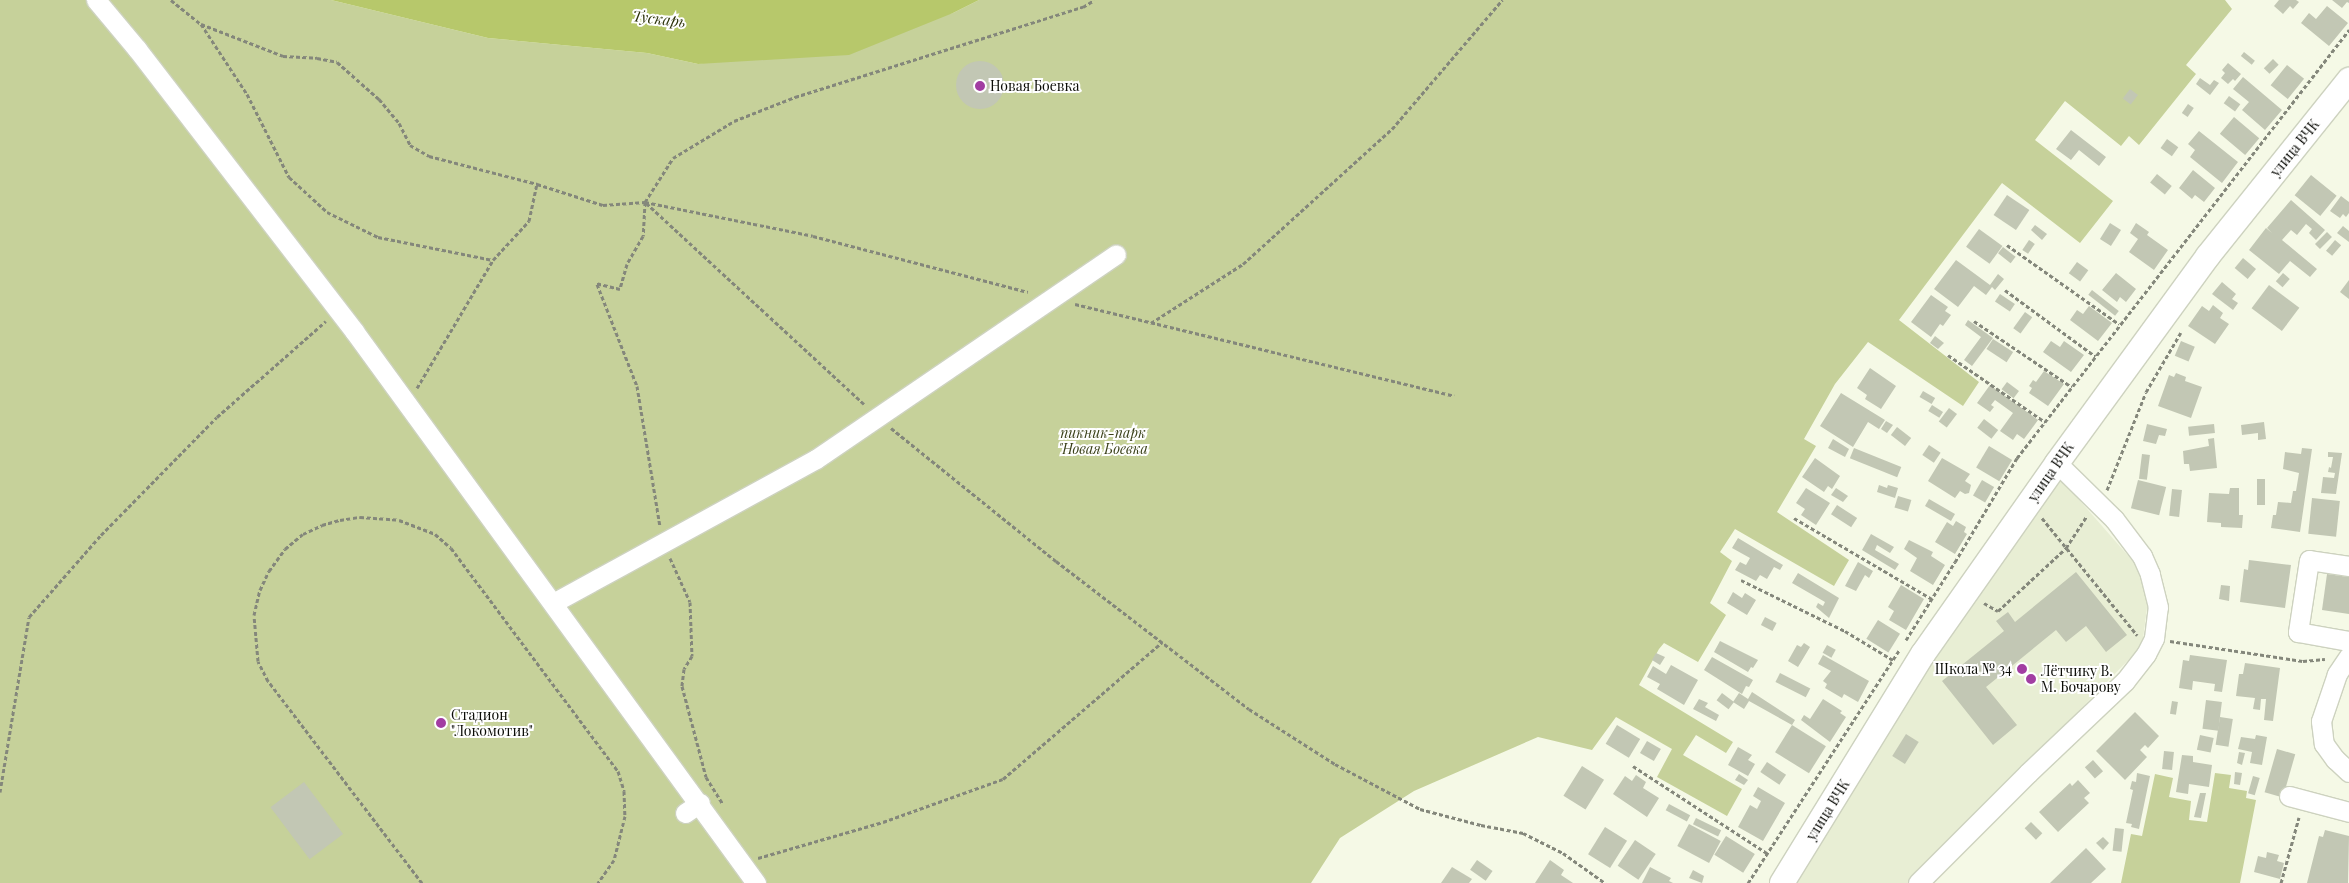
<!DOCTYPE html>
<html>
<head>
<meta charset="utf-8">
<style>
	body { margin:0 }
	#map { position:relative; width:2349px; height:883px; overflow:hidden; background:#f5f9e6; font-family:"Playfair Display",serif }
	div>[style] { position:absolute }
	.built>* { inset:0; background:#e8eed4 }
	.green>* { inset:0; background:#c6d19a }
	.water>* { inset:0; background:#b7c86b }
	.building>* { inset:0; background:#c2c7b4; transform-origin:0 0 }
	.round { border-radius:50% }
	.path>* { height:3px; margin-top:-1.5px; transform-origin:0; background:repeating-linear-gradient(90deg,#84877b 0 4px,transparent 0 6.5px) }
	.roads { filter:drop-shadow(1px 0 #cdd2bf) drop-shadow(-1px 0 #cdd2bf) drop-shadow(0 1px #cdd2bf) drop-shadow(0 -1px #cdd2bf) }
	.minor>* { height:19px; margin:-9.5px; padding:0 9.5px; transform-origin:9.5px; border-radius:9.5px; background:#fff }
	.major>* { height:24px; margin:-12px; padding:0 12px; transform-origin:12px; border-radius:12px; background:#fff }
	.dots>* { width:14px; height:14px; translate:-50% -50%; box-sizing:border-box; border:2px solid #fff; border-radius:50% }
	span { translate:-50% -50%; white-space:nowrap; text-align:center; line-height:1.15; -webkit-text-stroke:4px #fff; paint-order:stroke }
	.poi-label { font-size:14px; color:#0b0c07 }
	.left { translate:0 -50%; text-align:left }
	.right { translate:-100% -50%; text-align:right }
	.street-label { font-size:14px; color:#0b0c07 }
	.park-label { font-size:14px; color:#3a4019; font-style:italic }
	.water-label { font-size:15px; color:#2c320a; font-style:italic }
</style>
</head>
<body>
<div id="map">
	<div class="built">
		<i style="clip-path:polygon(2060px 478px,2138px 567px,2148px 600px,2142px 646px,1911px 883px,1789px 883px,1879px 736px)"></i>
	</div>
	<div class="green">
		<i style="clip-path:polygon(0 0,331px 0,488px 38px,647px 53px,698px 64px,953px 13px,979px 0,2225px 0,2232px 9px,2186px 65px,2196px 74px,2139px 145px,2129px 136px,2121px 146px,2065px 101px,2035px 140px,2113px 201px,2080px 243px,2002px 183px,1899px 320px,1979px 382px,1963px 406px,1868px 342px,1835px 384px,1804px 439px,1816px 446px,1777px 512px,1849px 560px,1834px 586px,1735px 529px,1720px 552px,1732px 561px,1710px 603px,1726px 615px,1698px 662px,1664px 643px,1659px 649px,1639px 685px,1733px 742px,1726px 753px,1696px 735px,1683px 755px,1742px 789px,1727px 816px,1657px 777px,1672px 749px,1616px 717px,1592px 750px,1538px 737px,1414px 791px,1340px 838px,1311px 883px,0 883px)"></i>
		<i style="clip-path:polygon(2215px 773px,2231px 775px,2229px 788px,2247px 791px,2246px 798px,2256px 800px,2240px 883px,2121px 883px,2131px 834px,2142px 836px,2155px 774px,2173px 778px,2169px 797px,2191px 801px,2189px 820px,2207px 822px)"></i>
	</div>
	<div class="water">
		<i style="clip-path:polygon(331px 0,979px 0,953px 13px,849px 55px,698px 64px,647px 53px,488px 38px)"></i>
	</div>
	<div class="building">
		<i style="clip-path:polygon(2279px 0,2296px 0,2299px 2px,2293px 9px,2290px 6px,2283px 14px,2274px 6px)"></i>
		<i style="clip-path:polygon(2332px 0,2349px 0,2349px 3px,2347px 2px,2342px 8px)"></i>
		<i style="clip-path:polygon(2327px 6px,2348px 23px,2329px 46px,2301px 23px,2309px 13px,2316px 19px)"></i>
		<i style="left:2244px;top:52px;width:14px;height:5px;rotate:39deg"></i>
		<i style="left:2273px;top:59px;width:8px;height:13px;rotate:45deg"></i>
		<i class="round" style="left:956px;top:61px;width:48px;height:48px"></i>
		<i style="clip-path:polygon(2228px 63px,2241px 74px,2235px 81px,2233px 79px,2228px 84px,2221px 78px,2225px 73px,2222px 70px)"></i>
		<i style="left:2287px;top:65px;width:22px;height:26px;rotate:39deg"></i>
		<i style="clip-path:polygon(2243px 77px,2282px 110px,2265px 130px,2242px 110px,2249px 102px,2233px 89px)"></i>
		<i style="clip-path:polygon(2200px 78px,2210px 85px,2214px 80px,2219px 83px,2210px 95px,2196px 84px)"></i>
		<i style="left:2130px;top:89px;width:10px;height:12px;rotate:37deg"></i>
		<i style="left:2229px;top:96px;width:14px;height:9px;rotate:36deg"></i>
		<i style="left:2188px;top:104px;width:7px;height:11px;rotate:34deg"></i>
		<i style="left:2234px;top:117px;width:33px;height:22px;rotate:40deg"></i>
		<i style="clip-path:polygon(2071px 130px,2106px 157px,2099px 166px,2079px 150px,2071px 160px,2056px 149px)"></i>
		<i style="clip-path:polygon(2199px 131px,2238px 162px,2222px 183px,2190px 157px,2195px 150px,2188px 144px)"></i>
		<i style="left:2167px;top:139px;width:14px;height:11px;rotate:36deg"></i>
		<i style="clip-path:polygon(2193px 170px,2215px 188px,2204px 202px,2195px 195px,2192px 199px,2179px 188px)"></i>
		<i style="left:2157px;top:174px;width:19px;height:11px;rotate:39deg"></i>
		<i style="left:2311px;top:175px;width:33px;height:26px;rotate:39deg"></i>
		<i style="left:2007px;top:195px;width:27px;height:24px;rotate:34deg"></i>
		<i style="clip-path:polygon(2341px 196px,2349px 202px,2349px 213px,2346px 217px,2343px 214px,2340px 218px,2330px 211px)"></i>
		<i style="clip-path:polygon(2291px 200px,2325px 230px,2316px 240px,2309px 233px,2312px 229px,2306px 224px,2297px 235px,2291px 230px,2282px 240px,2317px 269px,2310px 277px,2290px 261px,2279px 274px,2249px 250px,2266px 228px,2272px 233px,2267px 228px)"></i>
		<i style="left:2110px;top:223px;width:13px;height:19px;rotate:32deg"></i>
		<i style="clip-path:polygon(2136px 223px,2149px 232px,2147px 235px,2168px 250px,2154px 270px,2129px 252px,2138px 239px,2130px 233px)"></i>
		<i style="clip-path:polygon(2035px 225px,2047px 234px,2042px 240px,2031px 230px)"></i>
		<i style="clip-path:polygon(2343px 226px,2349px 231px,2349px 242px,2337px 233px)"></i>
		<i style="left:1979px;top:229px;width:29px;height:22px;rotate:36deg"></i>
		<i style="left:2327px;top:232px;width:7px;height:17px;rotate:45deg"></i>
		<i style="left:2029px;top:240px;width:7px;height:12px;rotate:34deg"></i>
		<i style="left:2335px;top:240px;width:8px;height:14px;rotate:40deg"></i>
		<i style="left:2003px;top:247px;width:16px;height:8px;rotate:38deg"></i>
		<i style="left:2243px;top:258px;width:17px;height:13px;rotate:40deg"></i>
		<i style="clip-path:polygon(1956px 260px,1990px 285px,1998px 274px,2004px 279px,1995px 290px,1992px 287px,1986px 295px,1974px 286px,1958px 307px,1934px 289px)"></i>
		<i style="left:2077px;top:262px;width:14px;height:14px;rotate:36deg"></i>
		<i style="clip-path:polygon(2116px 273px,2136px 289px,2126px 302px,2120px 297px,2117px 302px,2102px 290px)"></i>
		<i style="left:2283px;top:273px;width:9px;height:11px;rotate:41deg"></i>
		<i style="clip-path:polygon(2349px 280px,2349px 299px,2340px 292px)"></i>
		<i style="clip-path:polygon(2222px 282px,2236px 294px,2232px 299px,2238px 303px,2233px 310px,2212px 294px)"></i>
		<i style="left:2269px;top:285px;width:38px;height:29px;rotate:37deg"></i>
		<i style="left:2092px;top:290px;width:34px;height:6px;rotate:38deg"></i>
		<i style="left:2000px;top:294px;width:18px;height:9px;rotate:34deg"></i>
		<i style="clip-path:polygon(1931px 295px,1948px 307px,1945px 311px,1951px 315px,1943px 326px,1940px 324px,1931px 337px,1911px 322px)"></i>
		<i style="clip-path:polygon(2213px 305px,2223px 313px,2220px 318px,2229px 324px,2215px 344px,2188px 326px,2202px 306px,2209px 311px)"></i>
		<i style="clip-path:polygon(2089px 306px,2112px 323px,2098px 341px,2070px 320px,2077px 310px,2083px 314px)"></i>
		<i style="left:2025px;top:312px;width:9px;height:20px;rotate:36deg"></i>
		<i style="clip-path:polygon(1968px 320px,1993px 338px,1972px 366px,1964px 360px,1981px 337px,1965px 325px)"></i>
		<i style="clip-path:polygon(1935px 336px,1944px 343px,1938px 349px,1930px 343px)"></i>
		<i style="left:1993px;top:339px;width:24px;height:12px;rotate:33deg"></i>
		<i style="clip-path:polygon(2051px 341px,2060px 347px,2064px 341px,2084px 355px,2071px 372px,2043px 352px)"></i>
		<i style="left:2181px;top:341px;width:15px;height:16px;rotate:23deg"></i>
		<i style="clip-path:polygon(1870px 368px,1896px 386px,1881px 409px,1865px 399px,1867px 395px,1857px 388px)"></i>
		<i style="clip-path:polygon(2044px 371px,2064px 384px,2048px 406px,2029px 393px,2032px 388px,2029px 386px,2033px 380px,2036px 382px)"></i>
		<i style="clip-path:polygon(2176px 373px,2186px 377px,2185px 381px,2202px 387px,2191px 418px,2158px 406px,2169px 375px,2174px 377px)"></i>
		<i style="left:2007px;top:382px;width:15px;height:9px;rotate:37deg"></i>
		<i style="clip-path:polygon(1990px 385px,2038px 420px,2024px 439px,2017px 434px,2013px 440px,2000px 431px,2013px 413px,1995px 400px,1991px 405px,1994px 407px,1990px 412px,1977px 403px)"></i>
		<i style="left:1923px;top:391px;width:14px;height:7px;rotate:30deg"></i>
		<i style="clip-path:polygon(1841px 393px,1885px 420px,1879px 429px,1868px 422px,1853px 447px,1820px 426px)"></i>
		<i style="left:1932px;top:405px;width:13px;height:7px;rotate:32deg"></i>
		<i style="left:1949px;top:408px;width:10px;height:17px;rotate:37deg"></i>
		<i style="left:1984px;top:419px;width:18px;height:11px;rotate:38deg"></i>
		<i style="clip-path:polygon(1886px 421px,1893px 425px,1887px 433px,1881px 429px)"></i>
		<i style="clip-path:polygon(2264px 422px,2266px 439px,2258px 440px,2258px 433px,2242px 435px,2241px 425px)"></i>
		<i style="clip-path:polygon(2147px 424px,2167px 429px,2165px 436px,2159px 435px,2156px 444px,2143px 441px)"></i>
		<i style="left:2214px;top:424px;width:9px;height:26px;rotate:84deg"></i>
		<i style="left:1897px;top:427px;width:18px;height:10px;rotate:38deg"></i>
		<i style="clip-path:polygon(2214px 438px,2217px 468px,2190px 471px,2189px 464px,2184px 464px,2183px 451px,2209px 446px,2208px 439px)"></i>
		<i style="clip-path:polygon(1833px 439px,1849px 449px,1845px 457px,1828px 448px)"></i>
		<i style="left:1929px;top:445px;width:14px;height:12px;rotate:34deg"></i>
		<i style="left:1989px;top:446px;width:27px;height:25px;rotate:31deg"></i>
		<i style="left:1854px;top:448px;width:51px;height:11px;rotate:22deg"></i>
		<i style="clip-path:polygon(2302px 448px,2312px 449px,2300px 532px,2271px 528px,2273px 515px,2276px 515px,2278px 502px,2291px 503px,2293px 491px,2296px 491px,2299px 473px,2283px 469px,2285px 452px,2301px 454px)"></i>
		<i style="clip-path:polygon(2328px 452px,2342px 453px,2336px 494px,2321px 493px,2323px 477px,2334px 478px,2335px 473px,2328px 472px,2329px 467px,2331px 468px,2333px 457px,2328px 457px)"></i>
		<i style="left:2142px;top:454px;width:8px;height:25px;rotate:7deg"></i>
		<i style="clip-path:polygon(1815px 458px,1840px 476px,1832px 489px,1828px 486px,1824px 492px,1802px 477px)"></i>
		<i style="clip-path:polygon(1942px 458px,1970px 474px,1965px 481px,1971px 485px,1969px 493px,1965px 494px,1960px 491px,1955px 498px,1928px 481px)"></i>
		<i style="left:2257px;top:479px;width:8px;height:26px"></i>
		<i style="left:1982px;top:480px;width:14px;height:18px;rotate:30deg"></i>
		<i style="left:2138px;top:480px;width:29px;height:29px;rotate:14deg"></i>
		<i style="clip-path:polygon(1879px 485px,1887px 488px,1888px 485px,1898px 488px,1895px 498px,1877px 492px)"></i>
		<i style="clip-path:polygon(1806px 488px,1830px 503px,1816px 525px,1801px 515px,1805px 509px,1796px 503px)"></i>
		<i style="clip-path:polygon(1836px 488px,1848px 496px,1843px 502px,1831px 495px)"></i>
		<i style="clip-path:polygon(2230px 488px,2239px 488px,2239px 515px,2243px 515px,2242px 528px,2221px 527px,2221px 523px,2207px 522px,2209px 493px,2229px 494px)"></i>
		<i style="left:2172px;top:489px;width:10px;height:27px;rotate:6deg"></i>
		<i style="left:1898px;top:496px;width:14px;height:12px;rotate:17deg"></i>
		<i style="left:2312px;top:498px;width:28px;height:36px;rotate:6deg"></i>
		<i style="left:1929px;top:499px;width:30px;height:8px;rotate:30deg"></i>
		<i style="left:1837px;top:505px;width:24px;height:11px;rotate:33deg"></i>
		<i style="clip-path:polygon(1956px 521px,1966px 527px,1964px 532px,1967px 534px,1955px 554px,1935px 542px,1947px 522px,1953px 526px)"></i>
		<i style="clip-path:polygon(1871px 534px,1894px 547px,1890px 553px,1877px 545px,1875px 550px,1899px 564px,1895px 570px,1862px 550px)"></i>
		<i style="clip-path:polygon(1738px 538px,1783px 565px,1780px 570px,1774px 567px,1767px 579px,1760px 575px,1756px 581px,1735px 570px,1740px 562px,1746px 565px,1750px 558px,1732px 548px)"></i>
		<i style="clip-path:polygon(1909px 540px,1933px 552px,1931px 556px,1945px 565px,1933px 585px,1910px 571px,1917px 558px,1904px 549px)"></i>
		<i style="clip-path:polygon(2249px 560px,2291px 565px,2285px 608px,2240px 602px,2244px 569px,2248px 570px)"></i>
		<i style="clip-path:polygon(1858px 562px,1873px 571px,1869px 578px,1865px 575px,1856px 591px,1845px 586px)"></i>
		<i style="clip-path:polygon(2076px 572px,2127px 635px,2106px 652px,2086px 626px,2066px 642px,2056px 630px,1986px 687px,2017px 725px,1993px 745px,1942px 681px,2004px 631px,1996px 621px,2008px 612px,2015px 622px)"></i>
		<i style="clip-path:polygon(1798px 573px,1839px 598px,1829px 618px,1816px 607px,1818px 603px,1823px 606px,1825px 602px,1792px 583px)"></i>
		<i style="clip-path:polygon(2327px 574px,2349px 577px,2349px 614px,2322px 610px)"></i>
		<i style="clip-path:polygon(1901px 585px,1924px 599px,1906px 630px,1889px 620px,1894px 611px,1888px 607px)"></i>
		<i style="clip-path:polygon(2221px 585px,2230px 586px,2229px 601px,2219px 599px)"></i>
		<i style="clip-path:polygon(1733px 592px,1742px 598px,1745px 593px,1756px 600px,1747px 615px,1727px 603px)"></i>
		<i style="left:1765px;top:617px;width:13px;height:9px;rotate:27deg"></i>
		<i style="left:1878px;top:620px;width:26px;height:22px;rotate:32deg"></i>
		<i style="clip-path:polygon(1720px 641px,1758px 660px,1753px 668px,1751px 667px,1748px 672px,1714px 652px)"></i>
		<i style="clip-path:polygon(1804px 643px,1810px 647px,1798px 667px,1788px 661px,1797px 645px,1801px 647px)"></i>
		<i style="left:1827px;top:645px;width:10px;height:9px;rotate:29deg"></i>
		<i style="clip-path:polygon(1656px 653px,1665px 657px,1660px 665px,1652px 660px)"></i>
		<i style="clip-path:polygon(1823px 655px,1869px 681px,1858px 702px,1844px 694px,1842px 698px,1825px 688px,1827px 684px,1823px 681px,1831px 671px,1818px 664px)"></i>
		<i style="clip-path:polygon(2190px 655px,2227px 660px,2222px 692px,2214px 691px,2215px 684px,2193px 681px,2192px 690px,2179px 688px,2183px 660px,2189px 661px)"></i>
		<i style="clip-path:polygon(1712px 657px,1753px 680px,1749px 687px,1746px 686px,1742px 694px,1704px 670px)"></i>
		<i style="clip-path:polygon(2245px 663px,2280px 668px,2273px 721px,2264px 720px,2266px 699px,2261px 699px,2260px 710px,2253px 709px,2255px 698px,2236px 696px,2239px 674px,2243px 674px)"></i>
		<i style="clip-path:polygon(1671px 665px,1698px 680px,1684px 705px,1657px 689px,1660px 684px,1647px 677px,1653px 666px,1666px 674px)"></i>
		<i style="left:1780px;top:673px;width:34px;height:10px;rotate:27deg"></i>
		<i style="clip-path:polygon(1752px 692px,1795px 720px,1792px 725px,1749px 701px,1744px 709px,1733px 702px,1739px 693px,1748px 699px)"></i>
		<i style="left:1722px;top:693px;width:15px;height:9px;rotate:37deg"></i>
		<i style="clip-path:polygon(1699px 699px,1708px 703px,1705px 707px,1719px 715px,1716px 721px,1693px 709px)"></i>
		<i style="clip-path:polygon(1823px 699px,1842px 711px,1840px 713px,1846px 717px,1830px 742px,1801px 720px,1804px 715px,1810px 719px)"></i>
		<i style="left:2206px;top:700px;width:16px;height:29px;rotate:7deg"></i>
		<i style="left:2172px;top:701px;width:6px;height:13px;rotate:9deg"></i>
		<i style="clip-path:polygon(2135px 712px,2159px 736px,2148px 748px,2145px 745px,2140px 750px,2147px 757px,2125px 780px,2096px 751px)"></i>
		<i style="left:2220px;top:717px;width:13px;height:28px;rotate:9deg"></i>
		<i style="left:1617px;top:725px;width:27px;height:22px;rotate:31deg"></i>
		<i style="left:1792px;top:725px;width:40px;height:32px;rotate:32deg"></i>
		<i style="left:1906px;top:734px;width:15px;height:26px;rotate:32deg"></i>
		<i style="left:2200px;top:735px;width:14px;height:15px;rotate:12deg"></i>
		<i style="clip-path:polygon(2256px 735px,2267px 737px,2262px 765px,2250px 763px,2252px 752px,2238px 749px,2241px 737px,2255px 739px)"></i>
		<i style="left:1647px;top:741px;width:16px;height:14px;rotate:30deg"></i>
		<i style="clip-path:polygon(1738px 747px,1752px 755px,1748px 760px,1755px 764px,1748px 776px,1728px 765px)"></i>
		<i style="left:2277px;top:749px;width:19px;height:45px;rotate:16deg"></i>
		<i style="left:2164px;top:751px;width:10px;height:18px;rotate:6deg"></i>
		<i style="clip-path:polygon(2239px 752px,2245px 753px,2242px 765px,2237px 763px)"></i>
		<i style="clip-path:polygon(2182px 755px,2193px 756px,2193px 762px,2212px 765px,2209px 787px,2189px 784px,2188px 794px,2176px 792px)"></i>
		<i style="left:2093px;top:760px;width:15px;height:11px;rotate:48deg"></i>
		<i style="left:1767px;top:762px;width:23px;height:12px;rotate:34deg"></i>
		<i style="left:1582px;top:766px;width:26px;height:35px;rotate:32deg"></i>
		<i style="clip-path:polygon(2235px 772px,2242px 773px,2240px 785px,2234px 784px)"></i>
		<i style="clip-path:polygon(2137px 773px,2150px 776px,2139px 829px,2131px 827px,2132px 824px,2126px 823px,2133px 790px,2130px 789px,2132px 781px,2136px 782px)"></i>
		<i style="clip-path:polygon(1739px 774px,1748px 780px,1744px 785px,1735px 780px)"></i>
		<i style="clip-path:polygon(1636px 775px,1646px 782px,1643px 788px,1659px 798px,1647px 817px,1613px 794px,1625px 776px,1632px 781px)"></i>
		<i style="left:2253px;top:776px;width:7px;height:18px;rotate:16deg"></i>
		<i style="clip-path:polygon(2078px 780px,2090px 793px,2084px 798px,2089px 803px,2058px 832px,2039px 812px,2070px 783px,2072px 786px)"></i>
		<i style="left:304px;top:782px;width:65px;height:42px;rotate:53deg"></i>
		<i style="clip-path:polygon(1758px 787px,1785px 803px,1763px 841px,1738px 827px,1750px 805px,1757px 809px,1761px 801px,1753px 796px)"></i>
		<i style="clip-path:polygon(2200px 793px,2206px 793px,2201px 818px,2194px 817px)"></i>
		<i style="left:1669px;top:804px;width:24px;height:7px;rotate:28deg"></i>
		<i style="left:1696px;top:818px;width:28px;height:7px;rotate:26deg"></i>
		<i style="left:2031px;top:822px;width:16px;height:9px;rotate:45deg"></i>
		<i style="left:1689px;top:824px;width:36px;height:25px;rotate:28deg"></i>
		<i style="left:1605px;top:827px;width:26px;height:32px;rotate:32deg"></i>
		<i style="left:2115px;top:828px;width:9px;height:23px;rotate:6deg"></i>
		<i style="clip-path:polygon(2325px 830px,2349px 836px,2348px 883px,2307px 883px,2319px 836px,2323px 837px)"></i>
		<i style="left:1726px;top:836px;width:34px;height:22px;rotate:32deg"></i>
		<i style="clip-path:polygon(2103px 837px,2109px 843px,2103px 850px,2096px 843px)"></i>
		<i style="left:1635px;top:840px;width:25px;height:31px;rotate:34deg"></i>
		<i style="clip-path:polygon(2086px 848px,2106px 869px,2091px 883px,2050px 883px)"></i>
		<i style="clip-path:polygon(2267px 852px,2279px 855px,2277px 861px,2284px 863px,2280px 879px,2254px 872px,2258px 856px,2266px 858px)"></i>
		<i style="left:1477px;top:860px;width:19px;height:12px;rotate:35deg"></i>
		<i style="clip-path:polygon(1550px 860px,1564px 870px,1561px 875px,1573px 883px,1535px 883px)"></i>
		<i style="clip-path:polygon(1452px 867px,1472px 879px,1469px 883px,1441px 883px)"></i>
		<i style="clip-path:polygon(1650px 867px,1671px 878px,1669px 881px,1673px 883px,1642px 883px)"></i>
		<i style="clip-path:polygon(1693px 870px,1704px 876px,1702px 883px,1689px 878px)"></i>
	</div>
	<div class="path">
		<i style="left:171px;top:0;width:38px;rotate:39deg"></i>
		<i style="left:201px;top:24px;width:84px;rotate:56.7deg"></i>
		<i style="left:247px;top:94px;width:93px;rotate:63.2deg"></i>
		<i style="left:289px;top:177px;width:52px;rotate:42.6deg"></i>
		<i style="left:327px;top:212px;width:57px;rotate:26.1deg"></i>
		<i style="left:378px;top:237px;width:117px;rotate:11.3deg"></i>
		<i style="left:201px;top:24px;width:88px;rotate:21.3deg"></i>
		<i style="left:283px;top:56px;width:34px;rotate:3deg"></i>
		<i style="left:317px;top:58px;width:20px;rotate:11deg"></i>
		<i style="left:337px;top:62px;width:56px;rotate:41.4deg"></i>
		<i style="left:379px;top:99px;width:31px;rotate:50deg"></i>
		<i style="left:399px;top:123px;width:25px;rotate:63deg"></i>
		<i style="left:410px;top:145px;width:22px;rotate:30deg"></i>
		<i style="left:429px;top:156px;width:112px;rotate:14.5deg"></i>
		<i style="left:537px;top:184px;width:69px;rotate:17.7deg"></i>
		<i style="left:603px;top:205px;width:42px;rotate:-4.1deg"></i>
		<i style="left:645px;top:202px;width:34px;rotate:93deg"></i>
		<i style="left:643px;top:236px;width:32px;rotate:120deg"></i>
		<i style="left:627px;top:264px;width:26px;rotate:106deg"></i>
		<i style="left:620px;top:289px;width:25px;rotate:-166deg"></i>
		<i style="left:645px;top:202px;width:171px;rotate:11.4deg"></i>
		<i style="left:813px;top:236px;width:222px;rotate:14.6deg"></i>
		<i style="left:2007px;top:245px;width:137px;rotate:35.2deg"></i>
		<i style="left:597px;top:284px;width:110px;rotate:68.6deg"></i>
		<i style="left:637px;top:386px;width:142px;rotate:80.7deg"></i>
		<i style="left:2005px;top:290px;width:112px;rotate:36.3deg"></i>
		<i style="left:1075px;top:304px;width:390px;rotate:13.6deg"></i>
		<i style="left:1974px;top:321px;width:118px;rotate:34deg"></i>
		<i style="left:1151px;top:323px;width:109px;rotate:-32.7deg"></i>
		<i style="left:1243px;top:264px;width:201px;rotate:-42.2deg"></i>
		<i style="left:1392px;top:129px;width:170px;rotate:-49.5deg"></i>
		<i style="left:1948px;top:355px;width:118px;rotate:34.6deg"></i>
		<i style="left:417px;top:388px;width:149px;rotate:-59.3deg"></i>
		<i style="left:493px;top:260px;width:53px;rotate:-47.3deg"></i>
		<i style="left:529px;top:221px;width:38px;rotate:-78deg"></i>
		<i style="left:864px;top:404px;width:298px;rotate:-137.3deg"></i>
		<i style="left:645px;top:202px;width:52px;rotate:-57.5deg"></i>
		<i style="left:673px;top:158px;width:71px;rotate:-31.2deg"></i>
		<i style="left:734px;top:121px;width:66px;rotate:-21.5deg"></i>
		<i style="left:795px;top:97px;width:302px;rotate:-17.4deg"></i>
		<i style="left:1083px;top:7px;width:13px;rotate:-32deg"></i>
		<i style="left:891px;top:428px;width:212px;rotate:38.9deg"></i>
		<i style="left:1056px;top:561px;width:243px;rotate:37.5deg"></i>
		<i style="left:1249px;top:709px;width:102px;rotate:32.6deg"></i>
		<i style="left:1335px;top:764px;width:96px;rotate:27.9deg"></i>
		<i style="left:1420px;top:809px;width:63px;rotate:14.7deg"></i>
		<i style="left:1481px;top:825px;width:43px;rotate:10.8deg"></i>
		<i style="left:1523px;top:833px;width:45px;rotate:26.6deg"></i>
		<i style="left:1563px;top:853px;width:52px;rotate:35.5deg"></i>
		<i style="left:2107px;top:490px;width:105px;rotate:-68.3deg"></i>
		<i style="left:2146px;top:392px;width:69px;rotate:-59.7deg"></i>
		<i style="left:1794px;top:518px;width:160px;rotate:30.4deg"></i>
		<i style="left:2042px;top:518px;width:151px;rotate:50.9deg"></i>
		<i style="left:670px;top:558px;width:48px;rotate:65.6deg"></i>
		<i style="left:690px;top:602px;width:54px;rotate:87.9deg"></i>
		<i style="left:692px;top:656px;width:15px;rotate:122deg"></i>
		<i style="left:684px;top:669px;width:17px;rotate:97deg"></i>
		<i style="left:682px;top:686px;width:94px;rotate:75.2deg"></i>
		<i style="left:706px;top:777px;width:32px;rotate:58deg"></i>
		<i style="left:1741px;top:580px;width:116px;rotate:26.1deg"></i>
		<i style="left:1845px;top:631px;width:56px;rotate:31.1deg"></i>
		<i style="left:1984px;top:603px;width:16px;rotate:30deg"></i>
		<i style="left:1998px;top:611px;width:93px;rotate:-42.8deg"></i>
		<i style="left:2066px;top:548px;width:38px;rotate:-57deg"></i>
		<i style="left:1906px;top:640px;width:92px;rotate:-57.9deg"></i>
		<i style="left:1955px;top:562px;width:121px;rotate:-59.2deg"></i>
		<i style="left:2017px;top:458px;width:542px;rotate:-52.2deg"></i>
		<i style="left:2170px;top:641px;width:134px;rotate:8.6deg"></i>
		<i style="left:2303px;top:661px;width:22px;rotate:-5deg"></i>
		<i style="left:1633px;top:766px;width:160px;rotate:33deg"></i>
		<i style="left:0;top:792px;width:177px;rotate:-80.6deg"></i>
		<i style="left:29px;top:617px;width:109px;rotate:-48.7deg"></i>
		<i style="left:101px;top:535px;width:165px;rotate:-45.5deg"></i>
		<i style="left:217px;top:417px;width:145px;rotate:-41.4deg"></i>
		<i style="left:758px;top:858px;width:130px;rotate:-16.1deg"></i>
		<i style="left:883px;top:822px;width:127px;rotate:-19.7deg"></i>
		<i style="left:1003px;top:779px;width:210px;rotate:-40.7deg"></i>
		<i style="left:422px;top:883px;width:254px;rotate:-127.3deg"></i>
		<i style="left:268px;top:681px;width:22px;rotate:-117deg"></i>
		<i style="left:258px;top:661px;width:46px;rotate:-95deg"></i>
		<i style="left:254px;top:615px;width:26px;rotate:-77deg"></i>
		<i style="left:260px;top:590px;width:21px;rotate:-65deg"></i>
		<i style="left:269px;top:571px;width:27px;rotate:-54deg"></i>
		<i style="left:285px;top:549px;width:23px;rotate:-40deg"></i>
		<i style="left:303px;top:534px;width:21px;rotate:-25deg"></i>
		<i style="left:322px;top:525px;width:19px;rotate:-16deg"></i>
		<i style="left:340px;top:520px;width:20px;rotate:-9deg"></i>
		<i style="left:360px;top:517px;width:39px;rotate:4deg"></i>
		<i style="left:399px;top:520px;width:39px;rotate:21deg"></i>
		<i style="left:435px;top:534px;width:21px;rotate:41deg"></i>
		<i style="left:451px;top:548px;width:279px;rotate:53.2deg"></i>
		<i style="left:618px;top:771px;width:21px;rotate:73deg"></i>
		<i style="left:624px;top:791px;width:25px;rotate:88deg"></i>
		<i style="left:625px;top:816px;width:45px;rotate:104deg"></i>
		<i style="left:614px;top:860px;width:28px;rotate:125deg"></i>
		<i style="left:1748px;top:883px;width:279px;rotate:-57deg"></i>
		<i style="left:2281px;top:883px;width:68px;rotate:-74.7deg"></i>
	</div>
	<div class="roads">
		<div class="minor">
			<i style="left:96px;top:0;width:64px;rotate:50.1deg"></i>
			<i style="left:137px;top:49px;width:356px;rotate:52.4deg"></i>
			<i style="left:354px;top:331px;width:683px;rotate:53.94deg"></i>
			<i style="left:2349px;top:566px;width:40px;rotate:-171.5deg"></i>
			<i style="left:2309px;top:560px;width:73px;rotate:98.7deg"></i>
			<i style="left:2298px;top:632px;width:52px;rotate:10deg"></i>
			<i style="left:553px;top:603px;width:300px;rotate:-28.7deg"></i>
			<i style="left:816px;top:459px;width:363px;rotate:-34.3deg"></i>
			<i style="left:2349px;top:656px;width:22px;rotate:124deg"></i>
			<i style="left:2337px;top:674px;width:50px;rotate:108.8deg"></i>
			<i style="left:2321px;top:721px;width:23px;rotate:83deg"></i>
			<i style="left:2324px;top:744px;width:19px;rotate:54deg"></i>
			<i style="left:2335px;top:759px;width:19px;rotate:43deg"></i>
			<i style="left:2289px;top:796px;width:62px;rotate:14.9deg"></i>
			<i style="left:685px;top:813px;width:18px;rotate:-34deg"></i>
			<i style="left:1918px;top:883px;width:156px;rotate:-45deg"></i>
			<i style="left:2028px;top:773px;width:134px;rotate:-43.5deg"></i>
			<i style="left:2125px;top:681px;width:34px;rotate:-52deg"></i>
			<i style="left:2146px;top:654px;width:18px;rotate:-63deg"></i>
			<i style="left:2154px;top:638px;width:31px;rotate:-83deg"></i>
			<i style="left:2158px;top:607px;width:34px;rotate:-104deg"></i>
			<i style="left:2150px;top:574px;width:20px;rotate:-114deg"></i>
			<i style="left:2142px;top:556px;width:46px;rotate:-127.1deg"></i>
			<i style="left:2114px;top:519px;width:80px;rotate:-135.5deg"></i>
		</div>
		<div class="major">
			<i style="left:1782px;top:883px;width:269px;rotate:-58.4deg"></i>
			<i style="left:1923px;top:654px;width:233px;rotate:-54.9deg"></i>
			<i style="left:2057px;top:463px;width:256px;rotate:-53.9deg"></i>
			<i style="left:2208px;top:256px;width:226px;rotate:-51.3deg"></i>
		</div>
	</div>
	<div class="dots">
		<i style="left:980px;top:86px;background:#a23da2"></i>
		<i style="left:2022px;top:669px;background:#a23da2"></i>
		<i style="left:2031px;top:679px;background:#a23da2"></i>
		<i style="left:441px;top:723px;background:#a23da2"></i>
	</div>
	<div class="poi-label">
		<span class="left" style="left:990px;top:86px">Новая Боевка</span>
		<span class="right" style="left:2012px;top:669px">Школа № 34</span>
		<span class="left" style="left:2041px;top:679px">Лётчику В.<br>М. Бочарову</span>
		<span class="left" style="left:451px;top:723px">Стадион<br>"Локомотив"</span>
	</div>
	<div class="street-label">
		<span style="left:2295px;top:148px;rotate:-51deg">улица ВЧК</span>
		<span style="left:2051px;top:472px;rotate:-55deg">улица ВЧК</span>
		<span style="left:1828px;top:810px;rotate:-58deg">улица ВЧК</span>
	</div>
	<div class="park-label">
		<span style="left:1103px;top:441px">пикник-парк<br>"Новая Боевка</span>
	</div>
	<div class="water-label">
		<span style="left:659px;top:19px;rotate:7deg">Тускарь</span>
	</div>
</div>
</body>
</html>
